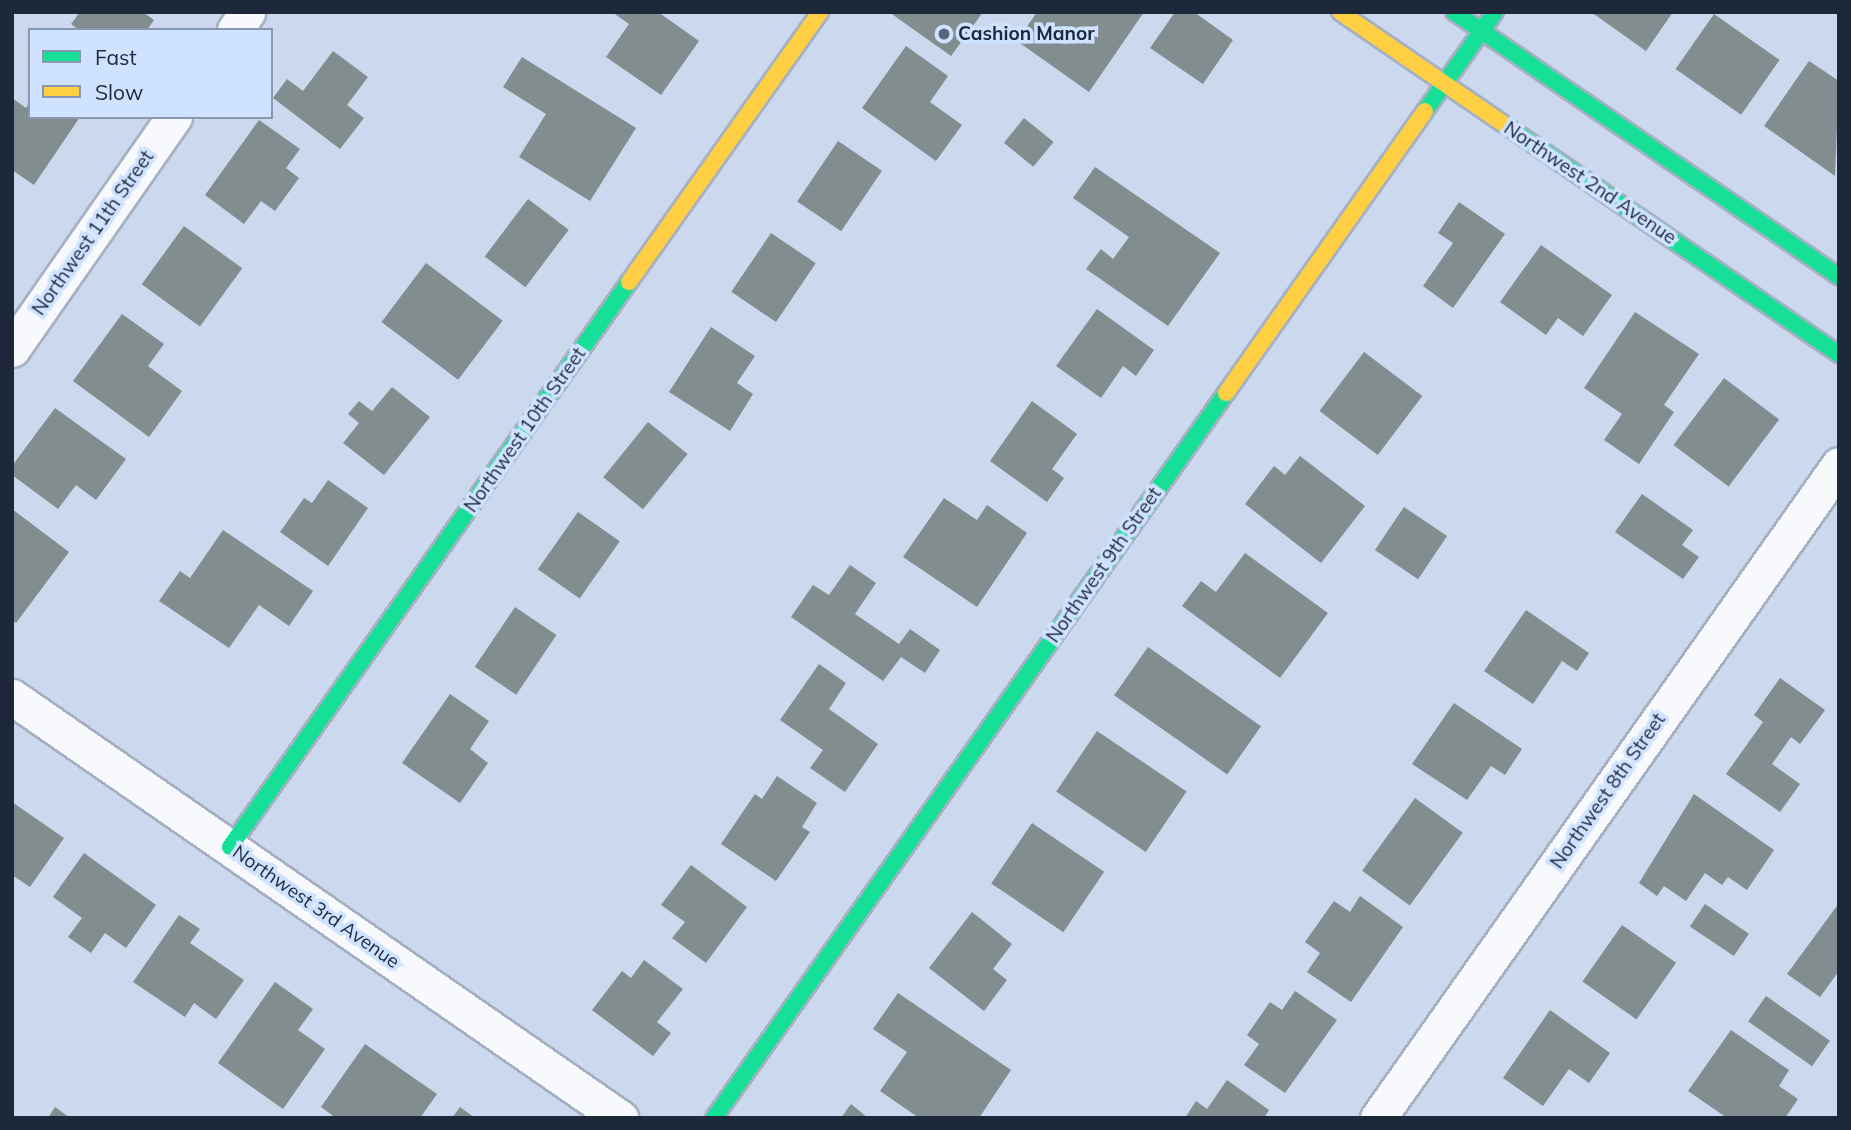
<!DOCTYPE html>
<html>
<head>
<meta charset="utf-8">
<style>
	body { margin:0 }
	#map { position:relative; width:1851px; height:1130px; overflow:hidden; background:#cbd8ed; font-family:Mulish,sans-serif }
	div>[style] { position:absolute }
	.building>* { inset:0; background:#818d8f; transform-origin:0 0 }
	.roads { filter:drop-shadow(2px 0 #a5b0c3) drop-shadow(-2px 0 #a5b0c3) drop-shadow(0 2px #a5b0c3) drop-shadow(0 -2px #a5b0c3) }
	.street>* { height:35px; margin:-17.5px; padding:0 17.5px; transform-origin:17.5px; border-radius:17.5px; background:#f7f9fc }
	.fast>* { height:16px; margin:-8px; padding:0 8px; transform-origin:8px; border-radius:8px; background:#16e098 }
	.slow>* { height:16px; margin:-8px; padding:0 8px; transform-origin:8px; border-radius:8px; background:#ffcf43 }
	.dots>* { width:19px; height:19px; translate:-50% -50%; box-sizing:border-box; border:4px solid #cfe2ff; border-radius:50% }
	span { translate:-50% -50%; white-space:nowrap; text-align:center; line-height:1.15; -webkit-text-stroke:7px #cfe2ff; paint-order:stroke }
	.poi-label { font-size:19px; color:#1d293b; font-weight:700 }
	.left { translate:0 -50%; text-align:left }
	.street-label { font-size:19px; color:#1d293b }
	.frame { position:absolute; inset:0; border:14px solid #1d293b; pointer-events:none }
	.legend { position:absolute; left:28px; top:28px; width:245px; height:91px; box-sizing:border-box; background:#cfe2ff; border:2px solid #8898b1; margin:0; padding:9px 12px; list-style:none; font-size:21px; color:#1d293b }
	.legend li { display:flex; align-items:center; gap:14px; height:35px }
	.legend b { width:35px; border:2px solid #8898b1 }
</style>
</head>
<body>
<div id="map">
	<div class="building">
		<i style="clip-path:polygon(80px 12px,143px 12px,154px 20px,147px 30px,79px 30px,71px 24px)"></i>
		<i style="clip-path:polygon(612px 12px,658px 12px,699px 41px,661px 95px,606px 57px,629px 24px)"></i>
		<i style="clip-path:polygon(889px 12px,983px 12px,951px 56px)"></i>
		<i style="clip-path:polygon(1037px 12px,1144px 12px,1089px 92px,1017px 41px)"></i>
		<i style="clip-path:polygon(1175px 12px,1194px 12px,1233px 40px,1203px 84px,1150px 48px)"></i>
		<i style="clip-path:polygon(1591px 12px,1673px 12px,1646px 51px)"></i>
		<i style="left:1714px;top:14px;width:80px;height:67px;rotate:35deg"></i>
		<i style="clip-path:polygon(906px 46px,948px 76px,930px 102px,962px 125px,936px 161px,862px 108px)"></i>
		<i style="clip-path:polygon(333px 51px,368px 77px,347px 105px,364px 118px,340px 149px,273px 98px,287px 79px,303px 91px)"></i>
		<i style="clip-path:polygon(522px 57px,636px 128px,590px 201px,519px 157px,546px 114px,503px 87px)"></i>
		<i style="clip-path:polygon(1809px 61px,1839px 81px,1835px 176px,1764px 126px)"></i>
		<i style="clip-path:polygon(12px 98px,26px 108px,30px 102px,30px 117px,80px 117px,34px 185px,12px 170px)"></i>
		<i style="left:1024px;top:118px;width:38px;height:32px;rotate:39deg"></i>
		<i style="clip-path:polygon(259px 120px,300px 149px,286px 168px,299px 178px,275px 211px,261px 201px,244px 224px,205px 195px)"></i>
		<i style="left:838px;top:141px;width:53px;height:73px;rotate:34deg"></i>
		<i style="clip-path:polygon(1095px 167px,1220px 253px,1168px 326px,1086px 269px,1101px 249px,1113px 259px,1129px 237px,1073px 198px)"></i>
		<i style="left:528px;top:199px;width:51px;height:72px;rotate:37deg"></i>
		<i style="clip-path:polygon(1459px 202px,1505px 234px,1453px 308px,1423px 286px,1453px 243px,1438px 233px)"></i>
		<i style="left:184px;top:226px;width:72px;height:72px;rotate:36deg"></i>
		<i style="left:771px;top:233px;width:54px;height:71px;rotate:34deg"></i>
		<i style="clip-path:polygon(1541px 245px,1612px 295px,1583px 336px,1558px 318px,1546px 335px,1500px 302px)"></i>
		<i style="left:426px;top:263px;width:96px;height:74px;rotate:37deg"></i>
		<i style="clip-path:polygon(1097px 309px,1154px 350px,1136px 376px,1123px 366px,1101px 398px,1056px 366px)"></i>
		<i style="clip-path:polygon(1635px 312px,1699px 354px,1664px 405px,1674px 412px,1639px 464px,1604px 440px,1622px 414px,1584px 388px)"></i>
		<i style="clip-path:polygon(122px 314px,164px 344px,148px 366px,182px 391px,149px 437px,73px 381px)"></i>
		<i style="clip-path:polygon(711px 327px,755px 356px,737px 383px,753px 394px,730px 431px,669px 392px)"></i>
		<i style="left:1364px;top:352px;width:73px;height:74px;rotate:37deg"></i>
		<i style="left:1724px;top:378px;width:69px;height:84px;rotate:37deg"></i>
		<i style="clip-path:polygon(392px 387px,430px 417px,384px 475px,343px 443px,359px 423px,348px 414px,359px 401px,372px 411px)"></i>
		<i style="clip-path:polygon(1032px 401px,1077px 434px,1052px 469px,1064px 478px,1047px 502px,990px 461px)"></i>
		<i style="clip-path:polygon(55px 408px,126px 459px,96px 500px,76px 485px,58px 509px,12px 475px,12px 466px)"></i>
		<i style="left:648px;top:422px;width:51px;height:71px;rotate:39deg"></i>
		<i style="clip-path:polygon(1300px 456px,1365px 506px,1321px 563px,1245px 504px,1274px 466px,1285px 475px)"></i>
		<i style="clip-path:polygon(328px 480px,368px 508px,328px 566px,280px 532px,304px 498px,312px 503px)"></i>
		<i style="clip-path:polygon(1642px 494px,1693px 530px,1682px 545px,1699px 557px,1683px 579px,1615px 532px)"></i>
		<i style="clip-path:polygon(944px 498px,977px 520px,987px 505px,1027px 533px,977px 607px,903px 557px)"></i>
		<i style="left:1404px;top:507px;width:52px;height:52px;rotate:34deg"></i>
		<i style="clip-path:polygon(12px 509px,69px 552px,16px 623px,12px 620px)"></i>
		<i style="left:578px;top:512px;width:51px;height:70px;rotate:35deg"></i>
		<i style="clip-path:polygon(223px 530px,313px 591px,289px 626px,259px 605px,229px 648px,159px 601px,180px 571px,190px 578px)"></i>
		<i style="clip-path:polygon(1245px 553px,1328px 613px,1280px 678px,1182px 606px,1201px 581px,1216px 592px)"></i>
		<i style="clip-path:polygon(850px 565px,876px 583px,855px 614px,899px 644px,910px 629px,940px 650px,925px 673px,901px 657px,883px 681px,791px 617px,813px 585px,829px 595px)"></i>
		<i style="left:515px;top:607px;width:50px;height:72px;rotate:34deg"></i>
		<i style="clip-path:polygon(1526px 610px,1589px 653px,1577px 671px,1562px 661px,1533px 704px,1484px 671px)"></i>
		<i style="left:1148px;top:647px;width:138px;height:59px;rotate:35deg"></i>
		<i style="clip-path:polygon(819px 664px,846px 683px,829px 709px,878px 744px,845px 792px,810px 768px,823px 750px,780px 720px)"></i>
		<i style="clip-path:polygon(1780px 678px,1825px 710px,1800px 744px,1791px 737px,1772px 764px,1800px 784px,1780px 812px,1726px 774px,1763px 722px,1754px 715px)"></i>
		<i style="clip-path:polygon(450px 694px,489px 721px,470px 749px,488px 763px,460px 803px,402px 763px)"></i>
		<i style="clip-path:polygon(1454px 703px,1522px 749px,1505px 775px,1491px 766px,1467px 800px,1412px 764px)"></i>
		<i style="left:1097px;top:731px;width:108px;height:73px;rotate:34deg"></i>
		<i style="clip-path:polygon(777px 776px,817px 803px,802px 827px,810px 832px,776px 881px,721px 844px,755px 794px,762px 799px)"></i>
		<i style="clip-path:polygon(1694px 794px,1774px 850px,1747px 890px,1728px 877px,1722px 885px,1705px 873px,1686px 901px,1664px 886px,1657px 896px,1639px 883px)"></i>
		<i style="left:1415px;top:798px;width:59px;height:90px;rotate:36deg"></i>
		<i style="clip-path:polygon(12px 802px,64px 838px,30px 887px,12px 875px)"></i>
		<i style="left:1032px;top:823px;width:87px;height:73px;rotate:34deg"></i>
		<i style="clip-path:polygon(84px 853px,156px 905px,126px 948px,105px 933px,91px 953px,68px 937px,82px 918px,53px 897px)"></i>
		<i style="clip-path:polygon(691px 865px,747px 907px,706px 963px,672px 938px,685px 922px,661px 905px)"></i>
		<i style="clip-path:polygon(1360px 896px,1403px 927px,1351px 1002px,1307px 972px,1320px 953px,1305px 942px,1334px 901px,1350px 912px)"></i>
		<i style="clip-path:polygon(1839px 903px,1839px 971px,1820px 997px,1787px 974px)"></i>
		<i style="left:1705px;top:904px;width:53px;height:27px;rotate:34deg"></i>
		<i style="clip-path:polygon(972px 912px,1012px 944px,993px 969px,1007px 980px,984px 1011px,929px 968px)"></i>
		<i style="clip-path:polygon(179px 915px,200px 929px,190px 943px,244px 980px,216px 1019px,194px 1003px,185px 1017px,133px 982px)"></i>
		<i style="left:1622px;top:925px;width:66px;height:69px;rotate:35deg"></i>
		<i style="clip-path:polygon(644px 960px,683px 989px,657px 1022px,671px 1033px,653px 1056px,592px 1010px,622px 971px,631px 978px)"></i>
		<i style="clip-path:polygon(275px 982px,313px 1009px,298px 1030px,325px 1049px,283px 1109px,218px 1063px)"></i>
		<i style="clip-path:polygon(1295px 991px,1337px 1020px,1285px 1093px,1244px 1065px,1259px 1044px,1247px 1035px,1270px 1002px,1282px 1010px)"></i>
		<i style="clip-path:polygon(898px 993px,1011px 1070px,979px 1118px,919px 1118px,880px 1091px,907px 1052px,873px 1029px)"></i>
		<i style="left:1766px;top:996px;width:78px;height:31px;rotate:35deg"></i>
		<i style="clip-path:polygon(1550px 1010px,1610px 1053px,1589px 1083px,1569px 1069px,1543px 1106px,1503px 1078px)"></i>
		<i style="clip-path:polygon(1731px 1030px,1789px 1070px,1779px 1086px,1798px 1099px,1785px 1118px,1727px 1118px,1688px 1091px)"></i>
		<i style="clip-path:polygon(365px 1044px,437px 1094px,420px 1118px,336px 1118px,321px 1107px)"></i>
		<i style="clip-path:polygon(1227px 1080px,1269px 1110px,1264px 1118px,1185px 1118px,1196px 1101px,1207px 1109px)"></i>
		<i style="clip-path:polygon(851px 1104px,868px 1118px,841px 1118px)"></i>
		<i style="clip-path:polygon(55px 1107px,70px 1118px,48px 1118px)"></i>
		<i style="clip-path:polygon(460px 1107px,475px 1118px,452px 1118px)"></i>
	</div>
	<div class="roads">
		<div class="street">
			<i style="left:235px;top:30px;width:22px;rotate:-56deg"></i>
			<i style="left:12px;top:349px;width:283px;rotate:-55.1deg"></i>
			<i style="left:12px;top:697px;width:740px;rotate:34.7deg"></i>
			<i style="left:1378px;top:1118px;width:799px;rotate:-54.78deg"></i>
		</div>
		<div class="fast">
			<i style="left:1454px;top:12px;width:467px;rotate:34.5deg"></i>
			<i style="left:1425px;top:111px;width:121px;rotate:-54.7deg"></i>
			<i style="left:1517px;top:133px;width:391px;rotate:34.5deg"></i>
			<i style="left:230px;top:847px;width:692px;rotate:-54.77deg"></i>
			<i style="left:714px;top:1118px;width:888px;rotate:-54.77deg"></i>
		</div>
		<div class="slow">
			<i style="left:1340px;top:12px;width:214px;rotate:34.4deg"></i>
			<i style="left:629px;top:282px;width:331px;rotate:-54.7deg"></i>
			<i style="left:1226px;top:393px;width:345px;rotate:-54.8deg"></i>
		</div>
	</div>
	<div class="dots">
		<i style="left:944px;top:34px;background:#5a6679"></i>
	</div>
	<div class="poi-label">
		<span class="left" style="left:958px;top:34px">Cashion Manor</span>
	</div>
	<div class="street-label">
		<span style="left:1590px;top:183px;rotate:34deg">Northwest 2nd Avenue</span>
		<span style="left:93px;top:233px;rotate:-55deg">Northwest 11th Street</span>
		<span style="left:525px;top:430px;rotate:-55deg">Northwest 10th Street</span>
		<span style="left:1104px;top:565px;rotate:-55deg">Northwest 9th Street</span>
		<span style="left:1608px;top:791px;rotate:-55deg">Northwest 8th Street</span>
		<span style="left:316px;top:907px;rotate:35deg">Northwest 3rd Avenue</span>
	</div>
	<div class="frame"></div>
	<ul class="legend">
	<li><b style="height:9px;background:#16e098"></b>Fast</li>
	<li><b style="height:9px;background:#ffcf43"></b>Slow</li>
	</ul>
</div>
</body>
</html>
